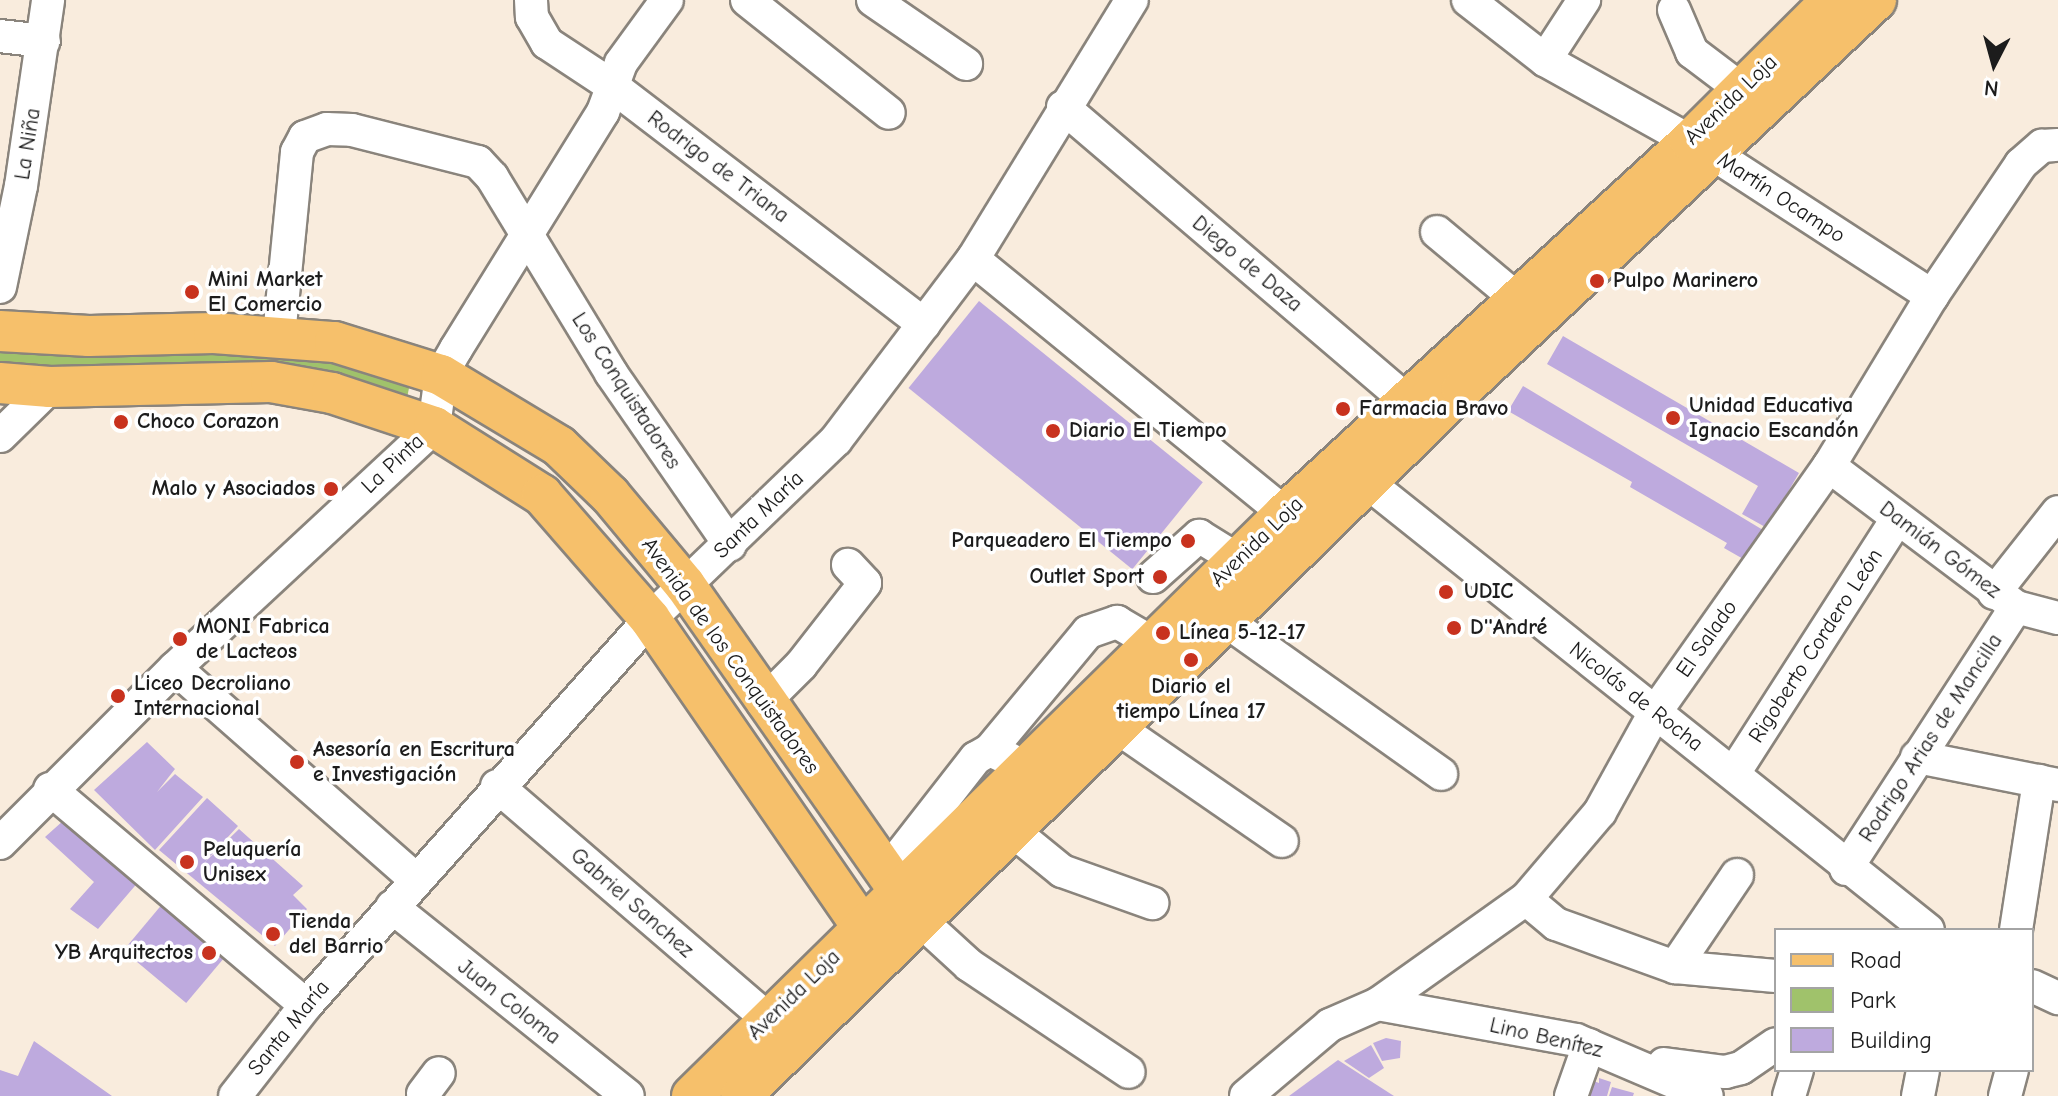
<!DOCTYPE html>
<html>
<head>
<meta charset="utf-8">
<style>
	body { margin:0 }
	#map { position:relative; width:2058px; height:1096px; overflow:hidden; background:#f9ecdd; font-family:"Comic Neue",sans-serif }
	div>[style] { position:absolute }
	.green>* { inset:0; background:#a0c26b }
	.building>* { inset:0; background:#beaade; transform-origin:0 0 }
	.roads { filter:drop-shadow(2px 0 #8a847c) drop-shadow(-2px 0 #8a847c) drop-shadow(0 2px #8a847c) drop-shadow(0 -2px #8a847c) }
	.minor>* { height:32px; margin:-16px; padding:0 16px; transform-origin:16px; border-radius:16px; background:#fff }
	.major>* { height:40px; margin:-20px; padding:0 20px; transform-origin:20px; border-radius:20px; background:#f6c06b }
	.dots>* { width:22px; height:22px; translate:-50% -50%; box-sizing:border-box; border:4px solid #fff; border-radius:50% }
	span { translate:-50% -50%; white-space:nowrap; text-align:center; line-height:1.15; -webkit-text-stroke:7px #fff; paint-order:stroke }
	.street-label { font-size:22px; color:#1c1c1c }
	.poi-label { font-size:22px; color:#1c1c1c; font-weight:700 }
	.left { translate:0 -50%; text-align:left }
	.right { translate:-100% -50%; text-align:right }
	.legend { position:absolute; left:1774px; top:928px; width:260px; height:144px; box-sizing:border-box; background:#fff; border:2px solid #a4a4a4; margin:0; padding:10px 14px; list-style:none; font-size:24px; color:#1c1c1c }
	.legend li { display:flex; align-items:center; gap:16px; height:40px }
	.legend b { width:40px; border:2px solid #a4a4a4 }
	.north { position:absolute; left:1954px; top:24px; width:80px; height:80px; -webkit-text-stroke:6px #fff; paint-order:stroke; rotate:186deg; font-size:22px; font-weight:700; line-height:32px; text-align:center; color:#1c1c1c }
	.north::after { content:''; display:block; margin:auto; width:28px; height:36px; background:#1c1c1c; clip-path:polygon(50% 0,100% 100%,50% 72%,0 100%) }
</style>
</head>
<body>
<div id="map">
	<div class="green">
		<i style="clip-path:polygon(0 348px,315px 357px,400px 379px,409px 388px,407px 398px,0 367px)"></i>
	</div>
	<div class="building">
		<i style="left:979px;top:301px;width:288px;height:112px;rotate:39deg"></i>
		<i style="clip-path:polygon(1563px 336px,1799px 473px,1767px 528px,1742px 514px,1758px 486px,1547px 364px)"></i>
		<i style="clip-path:polygon(1523px 386px,1763px 530px,1745px 560px,1724px 548px,1727px 543px,1630px 487px,1632px 482px,1508px 411px)"></i>
		<i style="clip-path:polygon(147px 742px,175px 769px,157px 792px,175px 774px,203px 797px,155px 850px,94px 790px)"></i>
		<i style="clip-path:polygon(207px 798px,238px 826px,204px 863px,239px 829px,303px 886px,293px 895px,307px 909px,275px 946px,159px 850px)"></i>
		<i style="clip-path:polygon(73px 812px,146px 873px,98px 929px,70px 909px,94px 882px,45px 837px)"></i>
		<i style="left:169px;top:896px;width:82px;height:71px;rotate:40deg"></i>
		<i style="clip-path:polygon(1386px 1038px,1401px 1041px,1400px 1058px,1382px 1061px,1373px 1043px)"></i>
		<i style="clip-path:polygon(34px 1041px,112px 1096px,0 1096px,0 1070px,18px 1076px)"></i>
		<i style="clip-path:polygon(1371px 1045px,1384px 1068px,1369px 1078px,1344px 1061px)"></i>
		<i style="clip-path:polygon(1338px 1060px,1394px 1096px,1289px 1096px)"></i>
		<i style="clip-path:polygon(1599px 1078px,1611px 1082px,1607px 1096px,1583px 1096px,1588px 1079px,1599px 1083px)"></i>
		<i style="clip-path:polygon(1612px 1087px,1634px 1093px,1633px 1096px,1609px 1096px)"></i>
	</div>
	<div class="roads">
		<div class="minor">
			<i style="left:531px;top:0;width:17px;rotate:87deg"></i>
			<i style="left:532px;top:17px;width:30px;rotate:60deg"></i>
			<i style="left:547px;top:43px;width:77px;rotate:33.3deg"></i>
			<i style="left:611px;top:85px;width:394px;rotate:37.4deg"></i>
			<i style="left:747px;top:0;width:181px;rotate:38.5deg"></i>
			<i style="left:873px;top:0;width:113px;rotate:34.5deg"></i>
			<i style="left:1468px;top:0;width:98px;rotate:37.9deg"></i>
			<i style="left:1545px;top:60px;width:195px;rotate:29.2deg"></i>
			<i style="left:1715px;top:155px;width:259px;rotate:33deg"></i>
			<i style="left:1674px;top:10px;width:46px;rotate:66.8deg"></i>
			<i style="left:1692px;top:52px;width:63px;rotate:37.2deg"></i>
			<i style="left:0;top:36px;width:44px;rotate:6.5deg"></i>
			<i style="left:1545px;top:60px;width:72px;rotate:-57deg"></i>
			<i style="left:1063px;top:107px;width:473px;rotate:40.5deg"></i>
			<i style="left:1437px;top:232px;width:103px;rotate:39.9deg"></i>
			<i style="left:973px;top:259px;width:424px;rotate:39.2deg"></i>
			<i style="left:0;top:287px;width:103px;rotate:-78.3deg"></i>
			<i style="left:21px;top:186px;width:188px;rotate:-81.7deg"></i>
			<i style="left:279px;top:336px;width:185px;rotate:-84.4deg"></i>
			<i style="left:297px;top:152px;width:17px;rotate:-62deg"></i>
			<i style="left:305px;top:137px;width:23px;rotate:-20deg"></i>
			<i style="left:327px;top:129px;width:25px;rotate:2deg"></i>
			<i style="left:352px;top:130px;width:130px;rotate:14.3deg"></i>
			<i style="left:478px;top:162px;width:21px;rotate:47deg"></i>
			<i style="left:492px;top:177px;width:229px;rotate:58.7deg"></i>
			<i style="left:611px;top:373px;width:209px;rotate:55.3deg"></i>
			<i style="left:0;top:436px;width:70px;rotate:-44.4deg"></i>
			<i style="left:1829px;top:466px;width:234px;rotate:37deg"></i>
			<i style="left:2016px;top:607px;width:43px;rotate:14.7deg"></i>
			<i style="left:1348px;top:467px;width:742px;rotate:38.6deg"></i>
			<i style="left:1153px;top:577px;width:62px;rotate:-41.7deg"></i>
			<i style="left:1199px;top:536px;width:46px;rotate:31.6deg"></i>
			<i style="left:1994px;top:593px;width:103px;rotate:-51.7deg"></i>
			<i style="left:1226px;top:621px;width:264px;rotate:35.4deg"></i>
			<i style="left:175px;top:668px;width:321px;rotate:41.3deg"></i>
			<i style="left:763px;top:703px;width:54px;rotate:-45deg"></i>
			<i style="left:801px;top:665px;width:104px;rotate:-52deg"></i>
			<i style="left:865px;top:583px;width:25px;rotate:-133deg"></i>
			<i style="left:1118px;top:728px;width:199px;rotate:34.6deg"></i>
			<i style="left:990px;top:750px;width:153px;rotate:-50.3deg"></i>
			<i style="left:1088px;top:632px;width:31px;rotate:-19deg"></i>
			<i style="left:1117px;top:622px;width:42px;rotate:30.3deg"></i>
			<i style="left:1917px;top:757px;width:144px;rotate:11.2deg"></i>
			<i style="left:1734px;top:773px;width:302px;rotate:-57.3deg"></i>
			<i style="left:497px;top:786px;width:357px;rotate:40.7deg"></i>
			<i style="left:50px;top:789px;width:335px;rotate:40.2deg"></i>
			<i style="left:1014px;top:832px;width:62px;rotate:39.1deg"></i>
			<i style="left:1062px;top:871px;width:96px;rotate:19.6deg"></i>
			<i style="left:0;top:843px;width:247px;rotate:-45deg"></i>
			<i style="left:175px;top:668px;width:354px;rotate:-42.9deg"></i>
			<i style="left:434px;top:427px;width:52px;rotate:-82.3deg"></i>
			<i style="left:441px;top:375px;width:30px;rotate:-60deg"></i>
			<i style="left:456px;top:349px;width:279px;rotate:-58.2deg"></i>
			<i style="left:603px;top:112px;width:52px;rotate:-69.8deg"></i>
			<i style="left:621px;top:63px;width:78px;rotate:-53.9deg"></i>
			<i style="left:1846px;top:869px;width:312px;rotate:-57deg"></i>
			<i style="left:886px;top:873px;width:146px;rotate:-52deg"></i>
			<i style="left:976px;top:758px;width:16px;rotate:-30deg"></i>
			<i style="left:990px;top:750px;width:21px;rotate:25deg"></i>
			<i style="left:1526px;top:899px;width:39px;rotate:40deg"></i>
			<i style="left:1556px;top:924px;width:127px;rotate:19.9deg"></i>
			<i style="left:1675px;top:967px;width:101px;rotate:5.1deg"></i>
			<i style="left:392px;top:907px;width:302px;rotate:38.7deg"></i>
			<i style="left:921px;top:921px;width:65px;rotate:42.5deg"></i>
			<i style="left:969px;top:965px;width:192px;rotate:33.8deg"></i>
			<i style="left:2016px;top:930px;width:151px;rotate:-81.2deg"></i>
			<i style="left:1675px;top:967px;width:111px;rotate:-56deg"></i>
			<i style="left:2032px;top:986px;width:29px;rotate:25deg"></i>
			<i style="left:1378px;top:1004px;width:201px;rotate:10.3deg"></i>
			<i style="left:1576px;top:1040px;width:142px;rotate:23.1deg"></i>
			<i style="left:1664px;top:1064px;width:62px;rotate:7.5deg"></i>
			<i style="left:1725px;top:1072px;width:16px;rotate:-14deg"></i>
			<i style="left:1741px;top:1068px;width:42px;rotate:-34.4deg"></i>
			<i style="left:423px;top:1094px;width:26px;rotate:-53deg"></i>
			<i style="left:235px;top:1096px;width:115px;rotate:-52deg"></i>
			<i style="left:306px;top:1005px;width:517px;rotate:-48.29deg"></i>
			<i style="left:650px;top:619px;width:258px;rotate:-43.9deg"></i>
			<i style="left:836px;top:440px;width:227px;rotate:-52.9deg"></i>
			<i style="left:973px;top:259px;width:304px;rotate:-58.5deg"></i>
			<i style="left:1246px;top:1096px;width:110px;rotate:-40.2deg"></i>
			<i style="left:1330px;top:1025px;width:52px;rotate:-23.6deg"></i>
			<i style="left:1378px;top:1004px;width:181px;rotate:-35.4deg"></i>
			<i style="left:1526px;top:899px;width:114px;rotate:-49.6deg"></i>
			<i style="left:1600px;top:812px;width:112px;rotate:-61.1deg"></i>
			<i style="left:1654px;top:714px;width:304px;rotate:-54.8deg"></i>
			<i style="left:1829px;top:466px;width:199px;rotate:-58.8deg"></i>
			<i style="left:1932px;top:296px;width:159px;rotate:-56deg"></i>
			<i style="left:2021px;top:164px;width:28px;rotate:-41deg"></i>
			<i style="left:2042px;top:146px;width:16px;rotate:-4deg"></i>
			<i style="left:1571px;top:1096px;width:54px;rotate:-70.6deg"></i>
			<i style="left:1789px;top:1096px;width:27px;rotate:-73deg"></i>
			<i style="left:1918px;top:1096px;width:26px;rotate:-79deg"></i>
			<i style="left:2005px;top:1096px;width:27px;rotate:-75deg"></i>
		</div>
		<div class="major">
			<i style="left:0;top:331px;width:89px;rotate:3.2deg"></i>
			<i style="left:89px;top:336px;width:125px;rotate:-1.4deg"></i>
			<i style="left:214px;top:333px;width:121px;rotate:4.3deg"></i>
			<i style="left:335px;top:342px;width:111px;rotate:17.3deg"></i>
			<i style="left:441px;top:375px;width:138px;rotate:31deg"></i>
			<i style="left:559px;top:446px;width:71px;rotate:43.9deg"></i>
			<i style="left:610px;top:495px;width:117px;rotate:50.2deg"></i>
			<i style="left:685px;top:585px;width:403px;rotate:55deg"></i>
			<i style="left:0;top:383px;width:50px;rotate:4.6deg"></i>
			<i style="left:50px;top:387px;width:221px;rotate:-1.3deg"></i>
			<i style="left:271px;top:382px;width:62px;rotate:10.2deg"></i>
			<i style="left:332px;top:393px;width:108px;rotate:18.4deg"></i>
			<i style="left:434px;top:427px;width:128px;rotate:32.2deg"></i>
			<i style="left:542px;top:495px;width:164px;rotate:48.9deg"></i>
			<i style="left:650px;top:619px;width:403px;rotate:55.4deg"></i>
			<i style="left:692px;top:1096px;width:830px;rotate:-44.51deg"></i>
			<i style="left:1284px;top:514px;width:551px;rotate:-42.57deg"></i>
			<i style="left:1690px;top:141px;width:200px;rotate:-44.8deg"></i>
			<i style="left:741px;top:1096px;width:1010px;rotate:-44.44deg"></i>
			<i style="left:1462px;top:389px;width:568px;rotate:-43.22deg"></i>
		</div>
	</div>
	<div class="dots">
		<i style="left:1597px;top:281px;background:#c8321e"></i>
		<i style="left:192px;top:292px;background:#c8321e"></i>
		<i style="left:1343px;top:409px;background:#c8321e"></i>
		<i style="left:1673px;top:418px;background:#c8321e"></i>
		<i style="left:121px;top:422px;background:#c8321e"></i>
		<i style="left:1053px;top:431px;background:#c8321e"></i>
		<i style="left:331px;top:489px;background:#c8321e"></i>
		<i style="left:1188px;top:541px;background:#c8321e"></i>
		<i style="left:1160px;top:577px;background:#c8321e"></i>
		<i style="left:1446px;top:592px;background:#c8321e"></i>
		<i style="left:1454px;top:628px;background:#c8321e"></i>
		<i style="left:1163px;top:633px;background:#c8321e"></i>
		<i style="left:180px;top:639px;background:#c8321e"></i>
		<i style="left:1191px;top:660px;background:#c8321e"></i>
		<i style="left:118px;top:696px;background:#c8321e"></i>
		<i style="left:297px;top:762px;background:#c8321e"></i>
		<i style="left:187px;top:862px;background:#c8321e"></i>
		<i style="left:273px;top:934px;background:#c8321e"></i>
		<i style="left:209px;top:953px;background:#c8321e"></i>
	</div>
	<div class="street-label">
		<span style="left:1731px;top:100px;rotate:-44deg">Avenida Loja</span>
		<span style="left:28px;top:144px;rotate:-81deg">La Niña</span>
		<span style="left:718px;top:167px;rotate:37deg">Rodrigo de Triana</span>
		<span style="left:1781px;top:198px;rotate:33deg">Martín Ocampo</span>
		<span style="left:1247px;top:264px;rotate:40deg">Diego de Daza</span>
		<span style="left:626px;top:391px;rotate:57deg">Los Conquistadores</span>
		<span style="left:393px;top:464px;rotate:-43deg">La Pinta</span>
		<span style="left:759px;top:515px;rotate:-44deg">Santa María</span>
		<span style="left:1257px;top:542px;rotate:-44deg">Avenida Loja</span>
		<span style="left:1940px;top:550px;rotate:37deg">Damián Gómez</span>
		<span style="left:1707px;top:639px;rotate:-55deg">El Salado</span>
		<span style="left:1816px;top:646px;rotate:-57deg">Rigoberto Cordero León</span>
		<span style="left:730px;top:656px;rotate:54deg">Avenida de los Conquistadores</span>
		<span style="left:1636px;top:697px;rotate:38deg">Nicolás de Rocha</span>
		<span style="left:1931px;top:738px;rotate:-57deg">Rodrigo Arias de Mancilla</span>
		<span style="left:632px;top:903px;rotate:41deg">Gabriel Sanchez</span>
		<span style="left:794px;top:995px;rotate:-44deg">Avenida Loja</span>
		<span style="left:509px;top:1002px;rotate:38deg">Juan Coloma</span>
		<span style="left:289px;top:1028px;rotate:-51deg">Santa María</span>
		<span style="left:1546px;top:1038px;rotate:13deg">Lino Benítez</span>
	</div>
	<div class="poi-label">
		<span class="left" style="left:208px;top:292px">Mini Market<br>El Comercio</span>
		<span class="left" style="left:1613px;top:281px">Pulpo Marinero</span>
		<span class="left" style="left:1689px;top:418px">Unidad Educativa<br>Ignacio Escandón</span>
		<span class="left" style="left:1359px;top:409px">Farmacia Bravo</span>
		<span class="left" style="left:137px;top:422px">Choco Corazon</span>
		<span class="left" style="left:1069px;top:431px">Diario El Tiempo</span>
		<span class="right" style="left:315px;top:489px">Malo y Asociados</span>
		<span class="right" style="left:1172px;top:541px">Parqueadero El Tiempo</span>
		<span class="right" style="left:1144px;top:577px">Outlet Sport</span>
		<span class="left" style="left:1464px;top:592px">UDIC</span>
		<span class="left" style="left:196px;top:639px">MONI Fabrica<br>de Lacteos</span>
		<span class="left" style="left:1470px;top:628px">D''André</span>
		<span class="left" style="left:1179px;top:633px">Línea 5-12-17</span>
		<span class="left" style="left:134px;top:696px">Liceo Decroliano<br>Internacional</span>
		<span style="left:1191px;top:699px">Diario el<br>tiempo Línea 17</span>
		<span class="left" style="left:313px;top:762px">Asesoría en Escritura<br>e Investigación</span>
		<span class="left" style="left:203px;top:862px">Peluquería<br>Unisex</span>
		<span class="left" style="left:289px;top:934px">Tienda<br>del Barrio</span>
		<span class="right" style="left:193px;top:953px">YB Arquitectos</span>
	</div>
	<ul class="legend">
	<li><b style="height:10px;background:#f6c06b"></b>Road</li>
	<li><b style="height:22px;background:#a0c26b"></b>Park</li>
	<li><b style="height:22px;background:#beaade"></b>Building</li>
	</ul>
	<div class="north">N</div>
</div>
</body>
</html>
